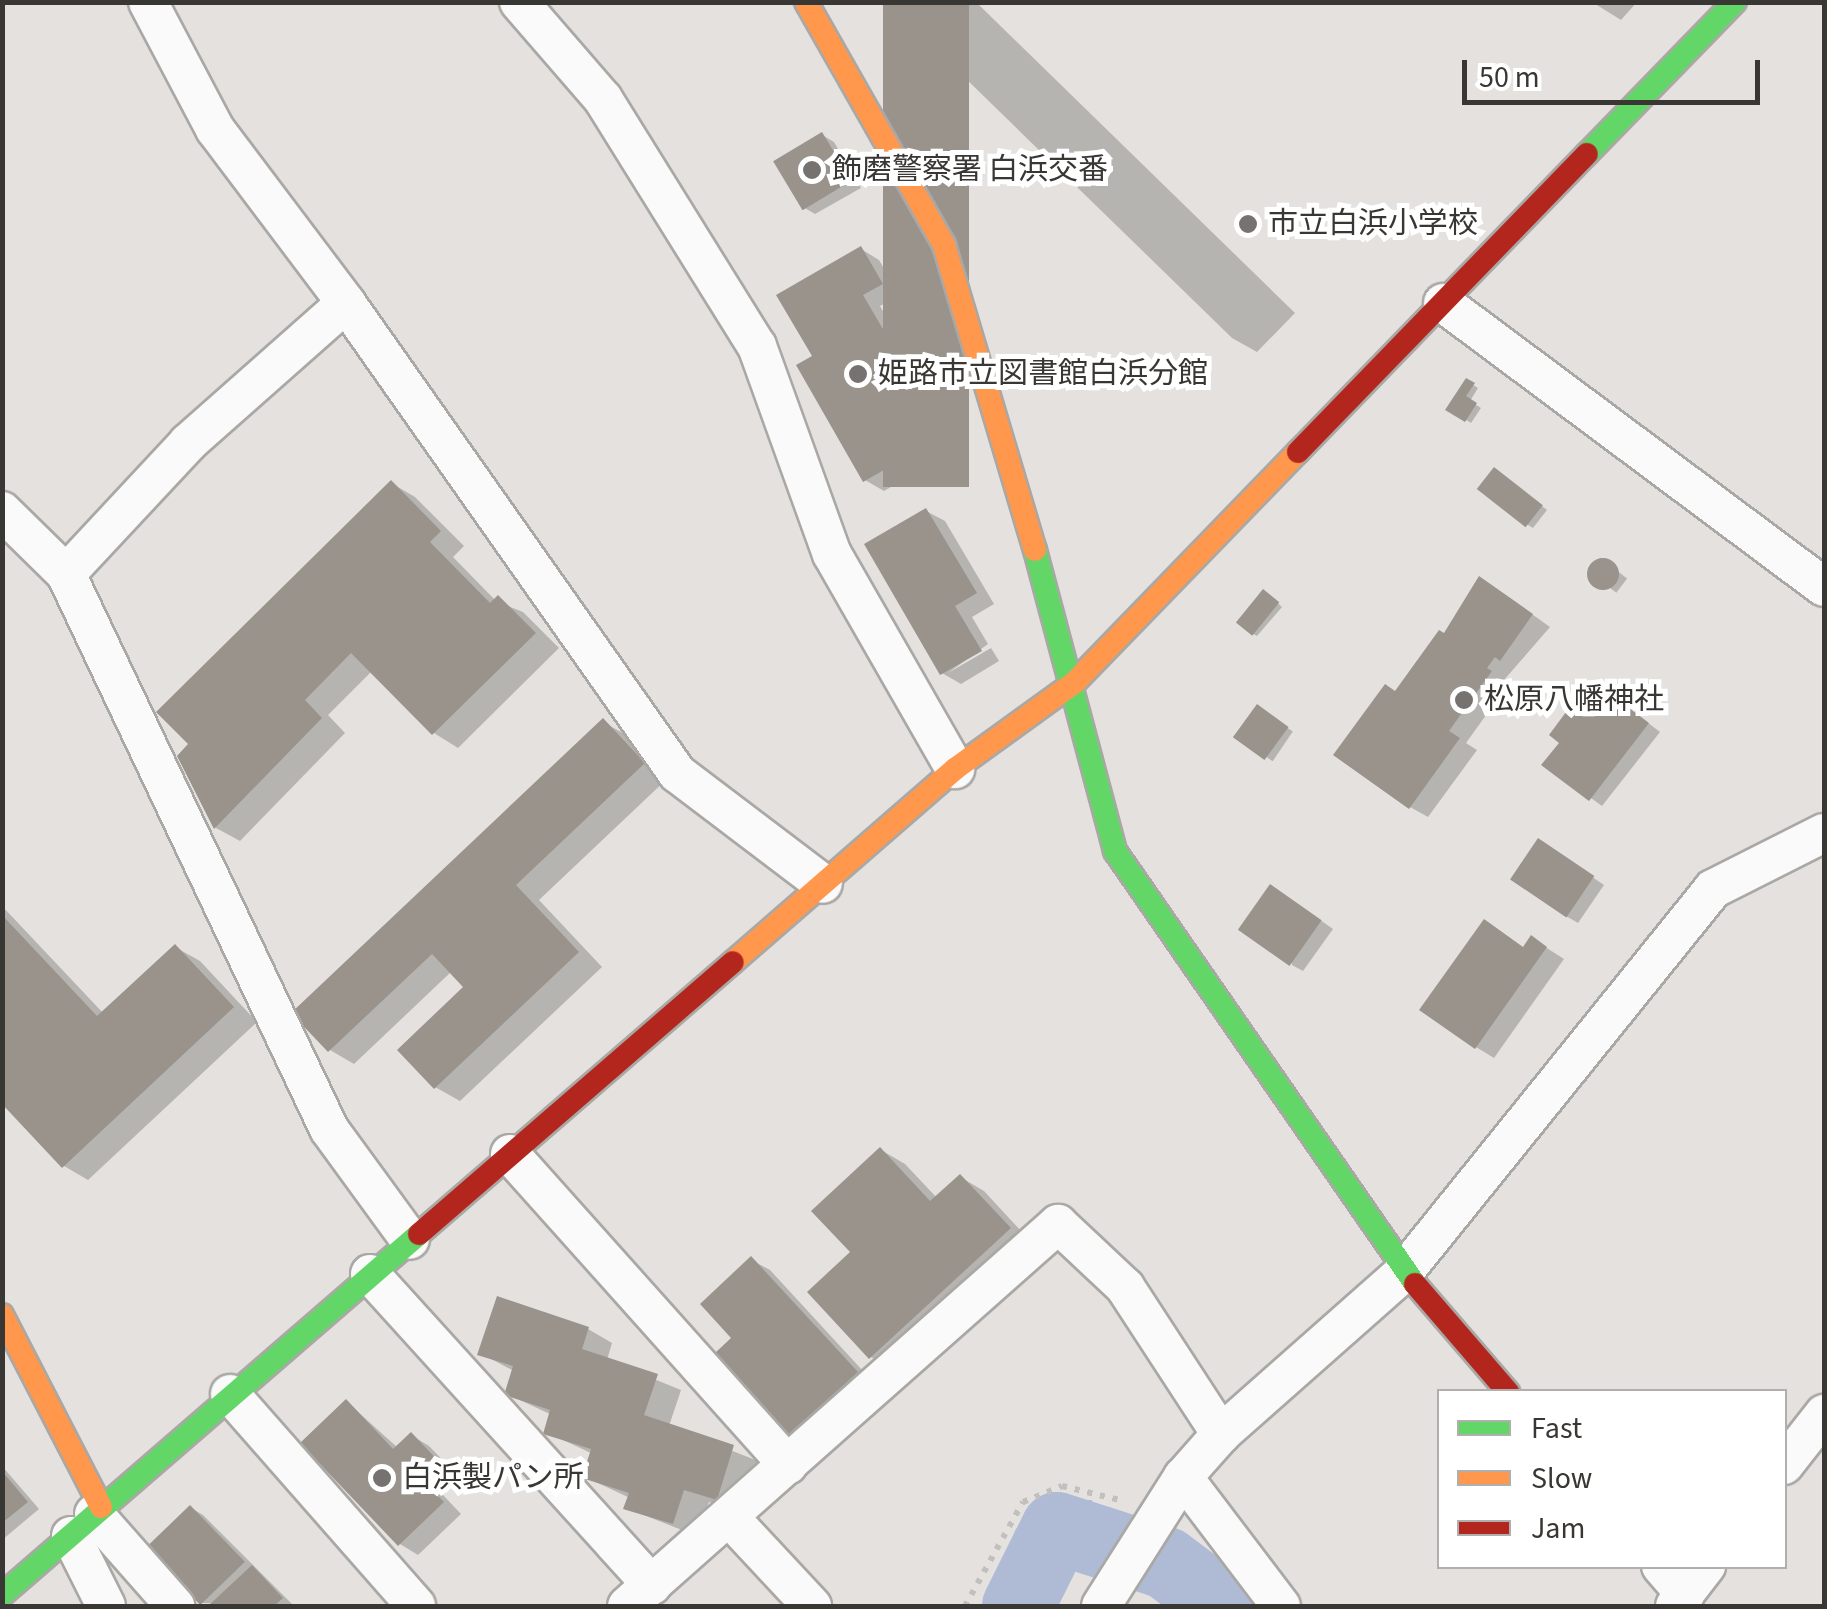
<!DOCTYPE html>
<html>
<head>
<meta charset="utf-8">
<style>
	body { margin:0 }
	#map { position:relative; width:1827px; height:1609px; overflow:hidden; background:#e4e1de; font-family:"Source Sans 3","Noto Sans JP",sans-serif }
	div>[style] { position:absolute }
	.water>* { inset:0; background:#afbbd5 }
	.shadow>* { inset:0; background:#0003; transform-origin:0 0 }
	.river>* { height:72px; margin:-36px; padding:0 36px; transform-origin:36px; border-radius:36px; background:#afbbd5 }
	.building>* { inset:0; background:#99938c; transform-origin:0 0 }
	.round { border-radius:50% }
	.path>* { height:6px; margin-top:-3px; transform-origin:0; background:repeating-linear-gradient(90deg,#c1c0be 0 5px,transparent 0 13px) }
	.roads { filter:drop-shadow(2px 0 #aaa8a5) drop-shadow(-2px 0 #aaa8a5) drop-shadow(0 2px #aaa8a5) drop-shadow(0 -2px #aaa8a5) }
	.street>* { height:38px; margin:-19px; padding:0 19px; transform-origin:19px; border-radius:19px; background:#fbfafa }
	.fast>* { height:22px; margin:-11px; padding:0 11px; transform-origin:11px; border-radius:11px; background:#63d668 }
	.slow>* { height:22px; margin:-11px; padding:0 11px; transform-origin:11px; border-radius:11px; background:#ff974d }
	.jam>* { height:22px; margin:-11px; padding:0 11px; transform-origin:11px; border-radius:11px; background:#b3261e }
	.dots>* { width:28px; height:28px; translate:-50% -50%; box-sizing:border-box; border:5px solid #fff; border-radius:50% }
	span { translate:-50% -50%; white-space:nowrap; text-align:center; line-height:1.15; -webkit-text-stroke:10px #fff; paint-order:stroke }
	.poi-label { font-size:30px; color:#393734 }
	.left { translate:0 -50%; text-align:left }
	.frame { position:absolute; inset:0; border:5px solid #393734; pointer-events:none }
	.legend { position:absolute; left:1437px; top:1389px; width:350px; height:180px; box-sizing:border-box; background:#fff; border:2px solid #b0afae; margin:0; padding:12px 18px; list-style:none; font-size:30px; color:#393734 }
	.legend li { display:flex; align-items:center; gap:20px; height:50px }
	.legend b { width:50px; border:2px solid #b0afae }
	.scale { position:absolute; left:1462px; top:60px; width:298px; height:45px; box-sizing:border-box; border:5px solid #393734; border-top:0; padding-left:12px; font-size:30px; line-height:35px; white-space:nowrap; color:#393734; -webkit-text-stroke:8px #fff; paint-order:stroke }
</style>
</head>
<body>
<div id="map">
	<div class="water">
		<i style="clip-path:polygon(1092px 1500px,1091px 1522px,1056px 1606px,985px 1606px,1016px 1529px,1046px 1501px)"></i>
	</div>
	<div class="shadow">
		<i style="clip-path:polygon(887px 2px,976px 2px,1295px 313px,1257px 352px,1232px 338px)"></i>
		<i style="clip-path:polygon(1592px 2px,1637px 2px,1621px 20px)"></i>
		<i style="clip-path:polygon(822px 135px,834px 142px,861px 188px,815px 214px,803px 207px)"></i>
		<i style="clip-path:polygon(861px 249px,879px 260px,900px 295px,880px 306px,961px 446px,884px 491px,865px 480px)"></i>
		<i style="clip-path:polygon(1467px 381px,1478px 388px,1470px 401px,1481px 408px,1471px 423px,1449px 409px)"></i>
		<i style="clip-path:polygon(1500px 474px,1547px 510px,1533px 528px,1528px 525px)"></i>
		<i style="clip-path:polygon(391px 483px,415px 497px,464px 546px,453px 557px,496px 601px,523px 612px,559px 648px,458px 748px,434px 733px,372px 671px,328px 715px,345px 733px,240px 841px,216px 828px,180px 756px)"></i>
		<i style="clip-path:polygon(926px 511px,945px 521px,994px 604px,972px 617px,988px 644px,948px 673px,991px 648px,999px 661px,961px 684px,942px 673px)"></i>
		<i style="left:1600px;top:558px;width:34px;height:18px;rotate:37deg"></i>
		<i style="clip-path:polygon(1498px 590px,1550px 627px,1504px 680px,1509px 683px,1466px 743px,1477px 750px,1428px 817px,1410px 807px,1396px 693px,1445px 636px)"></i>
		<i style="clip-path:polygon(1269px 595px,1282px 607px,1257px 636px,1252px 633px)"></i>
		<i style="clip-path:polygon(1613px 696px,1660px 732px,1602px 806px,1545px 765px,1580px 717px)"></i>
		<i style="left:1258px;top:708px;width:42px;height:36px;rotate:34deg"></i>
		<i style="clip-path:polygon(603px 722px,628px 736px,668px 778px,539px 900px,602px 967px,460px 1101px,435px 1087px,467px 987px,452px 971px,354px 1064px,330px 1050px)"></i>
		<i style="clip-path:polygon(1550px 848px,1604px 885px,1578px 923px,1566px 916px)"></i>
		<i style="clip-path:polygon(1283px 894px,1333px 929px,1303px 971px,1292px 965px)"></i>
		<i style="clip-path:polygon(2px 906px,104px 1014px,175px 947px,200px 961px,257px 1022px,88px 1180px,64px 1166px,2px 1100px)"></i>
		<i style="clip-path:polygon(1531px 938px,1564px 959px,1494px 1058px,1476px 1047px)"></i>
		<i style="clip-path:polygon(881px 1150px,905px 1164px,937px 1198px,960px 1177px,984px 1191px,1033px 1244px,895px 1371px,871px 1357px,853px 1252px)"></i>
		<i style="clip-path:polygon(751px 1260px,770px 1270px,875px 1384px,809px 1444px,791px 1433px,735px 1338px)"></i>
		<i style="clip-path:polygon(588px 1329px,612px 1343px,607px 1360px,681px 1390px,669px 1426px,758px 1461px,741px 1512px,709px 1502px,697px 1536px,626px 1508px,630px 1498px,585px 1477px,593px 1454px,546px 1432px,552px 1415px,507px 1394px,514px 1371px,480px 1353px)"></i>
		<i style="clip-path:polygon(347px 1402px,398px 1448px,411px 1435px,429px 1446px,460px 1478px,442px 1494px,461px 1514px,418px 1555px,400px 1544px)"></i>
		<i style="clip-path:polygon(2px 1466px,39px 1509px,2px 1540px)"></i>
		<i style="clip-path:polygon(191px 1508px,203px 1515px,294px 1606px,202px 1603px)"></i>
	</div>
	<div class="river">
		<i style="left:1018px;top:1606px;width:87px;rotate:-63.4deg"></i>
		<i style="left:1057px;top:1528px;width:114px;rotate:17.8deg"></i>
		<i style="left:1166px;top:1563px;width:71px;rotate:37deg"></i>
	</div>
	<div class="building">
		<i style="left:883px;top:2px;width:86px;height:485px"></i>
		<i style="left:822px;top:132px;width:57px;height:57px;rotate:59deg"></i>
		<i style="clip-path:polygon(861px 246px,883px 284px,863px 295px,945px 435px,863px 482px,796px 365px,812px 356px,776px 295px)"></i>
		<i style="clip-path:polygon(1466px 378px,1475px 383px,1466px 396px,1477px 403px,1465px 422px,1445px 410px)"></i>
		<i style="left:1494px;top:467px;width:62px;height:28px;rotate:38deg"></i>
		<i style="clip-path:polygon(391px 480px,441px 531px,430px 542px,490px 603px,498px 595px,536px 633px,432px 735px,351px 653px,305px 700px,322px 718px,214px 829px,177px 756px,188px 744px,156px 712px)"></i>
		<i style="clip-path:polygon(926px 508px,977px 593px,955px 606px,982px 651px,940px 675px,864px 544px)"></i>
		<i class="round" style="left:1587px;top:558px;width:32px;height:32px"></i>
		<i style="clip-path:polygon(1479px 576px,1533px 614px,1500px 661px,1495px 657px,1487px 668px,1492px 671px,1449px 731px,1460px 738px,1409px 809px,1333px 755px,1385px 684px,1395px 691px,1439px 630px,1444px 633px)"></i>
		<i style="left:1263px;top:589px;width:21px;height:43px;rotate:39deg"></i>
		<i style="clip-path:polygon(1600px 686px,1649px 723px,1589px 801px,1541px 765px,1559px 743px,1549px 735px,1569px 708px,1578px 715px)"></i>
		<i style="left:1257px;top:704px;width:39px;height:41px;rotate:36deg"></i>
		<i style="clip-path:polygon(603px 718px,645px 763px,516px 885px,579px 952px,434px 1089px,397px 1050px,463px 987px,432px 954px,328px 1052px,291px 1013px)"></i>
		<i style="left:1538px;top:838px;width:68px;height:50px;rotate:34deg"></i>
		<i style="left:1270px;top:884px;width:63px;height:56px;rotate:35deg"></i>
		<i style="clip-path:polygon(2px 915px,97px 1016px,175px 944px,234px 1007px,62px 1168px,2px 1104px)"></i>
		<i style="clip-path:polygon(1484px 919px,1523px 947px,1531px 935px,1547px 947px,1475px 1049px,1419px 1010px)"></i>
		<i style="clip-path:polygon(880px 1147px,930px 1201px,960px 1174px,1011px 1228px,869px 1359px,807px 1292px,850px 1252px,811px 1211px)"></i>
		<i style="clip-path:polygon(751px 1256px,858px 1372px,789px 1435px,714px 1354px,731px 1338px,700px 1304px)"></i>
		<i style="clip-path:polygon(497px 1296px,589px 1327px,582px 1349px,658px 1374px,644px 1415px,734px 1445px,717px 1500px,684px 1490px,673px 1524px,623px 1509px,629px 1493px,582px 1478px,591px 1449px,543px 1434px,550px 1410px,504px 1395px,513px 1366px,477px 1355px)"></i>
		<i style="clip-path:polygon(346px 1399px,393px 1449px,411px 1432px,443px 1466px,425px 1483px,444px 1502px,398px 1546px,300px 1443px)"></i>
		<i style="clip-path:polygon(2px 1471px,28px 1502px,2px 1523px)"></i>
		<i style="left:190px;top:1505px;width:79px;height:62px;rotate:46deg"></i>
		<i style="clip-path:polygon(252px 1565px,283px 1598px,274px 1606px,208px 1606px)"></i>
	</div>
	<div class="path">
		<i style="left:965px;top:1606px;width:119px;rotate:-60.9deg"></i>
		<i style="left:1023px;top:1502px;width:42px;rotate:-22.3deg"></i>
		<i style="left:1062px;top:1486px;width:64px;rotate:13.6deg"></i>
	</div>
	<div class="roads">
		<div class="street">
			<i style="left:148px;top:2px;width:144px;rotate:62.2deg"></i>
			<i style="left:215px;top:129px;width:218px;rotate:53deg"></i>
			<i style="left:346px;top:303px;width:575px;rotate:54.84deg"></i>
			<i style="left:677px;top:773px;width:183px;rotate:37.2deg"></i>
			<i style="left:519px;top:2px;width:128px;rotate:49.1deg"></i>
			<i style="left:603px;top:99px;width:291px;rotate:58.1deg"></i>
			<i style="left:757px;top:346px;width:221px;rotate:70.2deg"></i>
			<i style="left:832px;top:554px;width:248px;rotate:60.2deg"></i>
			<i style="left:1443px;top:303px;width:475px;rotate:36.7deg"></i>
			<i style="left:2px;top:511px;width:90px;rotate:44.5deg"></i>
			<i style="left:66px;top:574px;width:614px;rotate:64.64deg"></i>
			<i style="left:329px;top:1129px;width:137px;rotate:53.9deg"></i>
			<i style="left:66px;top:574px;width:179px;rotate:-47deg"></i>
			<i style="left:188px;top:443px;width:211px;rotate:-41.5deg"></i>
			<i style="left:510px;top:1154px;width:417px;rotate:48.2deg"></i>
			<i style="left:370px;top:1274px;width:420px;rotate:47.8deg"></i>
			<i style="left:230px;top:1394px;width:282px;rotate:48.7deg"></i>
			<i style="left:1784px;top:1465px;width:65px;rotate:-51.9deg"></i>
			<i style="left:1183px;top:1477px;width:162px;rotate:52.8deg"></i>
			<i style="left:94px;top:1514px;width:123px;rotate:48.6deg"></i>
			<i style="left:729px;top:1517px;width:122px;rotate:47deg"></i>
			<i style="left:71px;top:1536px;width:78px;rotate:63.4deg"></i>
			<i style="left:1661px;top:1566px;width:37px;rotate:49deg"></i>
			<i style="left:627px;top:1606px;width:576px;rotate:-41.55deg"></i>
			<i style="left:1058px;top:1224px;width:92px;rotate:43.2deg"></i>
			<i style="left:1125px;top:1287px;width:176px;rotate:56.9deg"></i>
			<i style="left:1101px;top:1606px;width:153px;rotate:-57.6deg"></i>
			<i style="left:1183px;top:1477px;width:57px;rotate:-48.5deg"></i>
			<i style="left:1221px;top:1434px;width:244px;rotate:-41.5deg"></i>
			<i style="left:1404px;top:1272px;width:492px;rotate:-51.1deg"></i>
			<i style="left:1713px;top:889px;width:124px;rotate:-26.8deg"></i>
			<i style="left:1675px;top:1606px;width:51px;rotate:-52.2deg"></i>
		</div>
		<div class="fast">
			<i style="left:1587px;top:154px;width:212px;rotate:-45.8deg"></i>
			<i style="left:1035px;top:550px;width:311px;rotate:75.1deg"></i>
			<i style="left:1115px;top:851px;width:527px;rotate:55.28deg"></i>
			<i style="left:2px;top:1595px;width:552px;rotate:-40.88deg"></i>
		</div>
		<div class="slow">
			<i style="left:806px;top:2px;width:279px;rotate:60.4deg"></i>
			<i style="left:944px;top:245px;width:318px;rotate:73.4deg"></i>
			<i style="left:733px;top:962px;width:294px;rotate:-41deg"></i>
			<i style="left:955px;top:769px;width:147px;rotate:-35.9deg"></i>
			<i style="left:1074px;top:683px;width:322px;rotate:-45.9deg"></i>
			<i style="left:2px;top:1315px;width:216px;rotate:62.7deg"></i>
		</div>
		<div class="jam">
			<i style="left:1298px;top:452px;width:415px;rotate:-45.9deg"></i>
			<i style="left:419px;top:1234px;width:415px;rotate:-40.9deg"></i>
			<i style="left:1415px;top:1284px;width:143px;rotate:49.3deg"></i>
		</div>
	</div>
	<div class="dots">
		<i style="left:812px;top:170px;background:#757270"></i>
		<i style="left:1248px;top:224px;background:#757270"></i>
		<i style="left:858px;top:374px;background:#757270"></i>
		<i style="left:1464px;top:700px;background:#757270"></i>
		<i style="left:382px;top:1478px;background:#757270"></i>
	</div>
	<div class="poi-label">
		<span class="left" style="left:832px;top:170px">飾磨警察署 白浜交番</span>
		<span class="left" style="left:1268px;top:224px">市立白浜小学校</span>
		<span class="left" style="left:878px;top:374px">姫路市立図書館白浜分館</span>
		<span class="left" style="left:1484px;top:700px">松原八幡神社</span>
		<span class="left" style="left:402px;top:1478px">白浜製パン所</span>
	</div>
	<div class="frame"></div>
	<ul class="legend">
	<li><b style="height:12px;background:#63d668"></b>Fast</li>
	<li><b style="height:12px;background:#ff974d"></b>Slow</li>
	<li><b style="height:12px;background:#b3261e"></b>Jam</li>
	</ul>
	<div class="scale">50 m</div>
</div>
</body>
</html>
